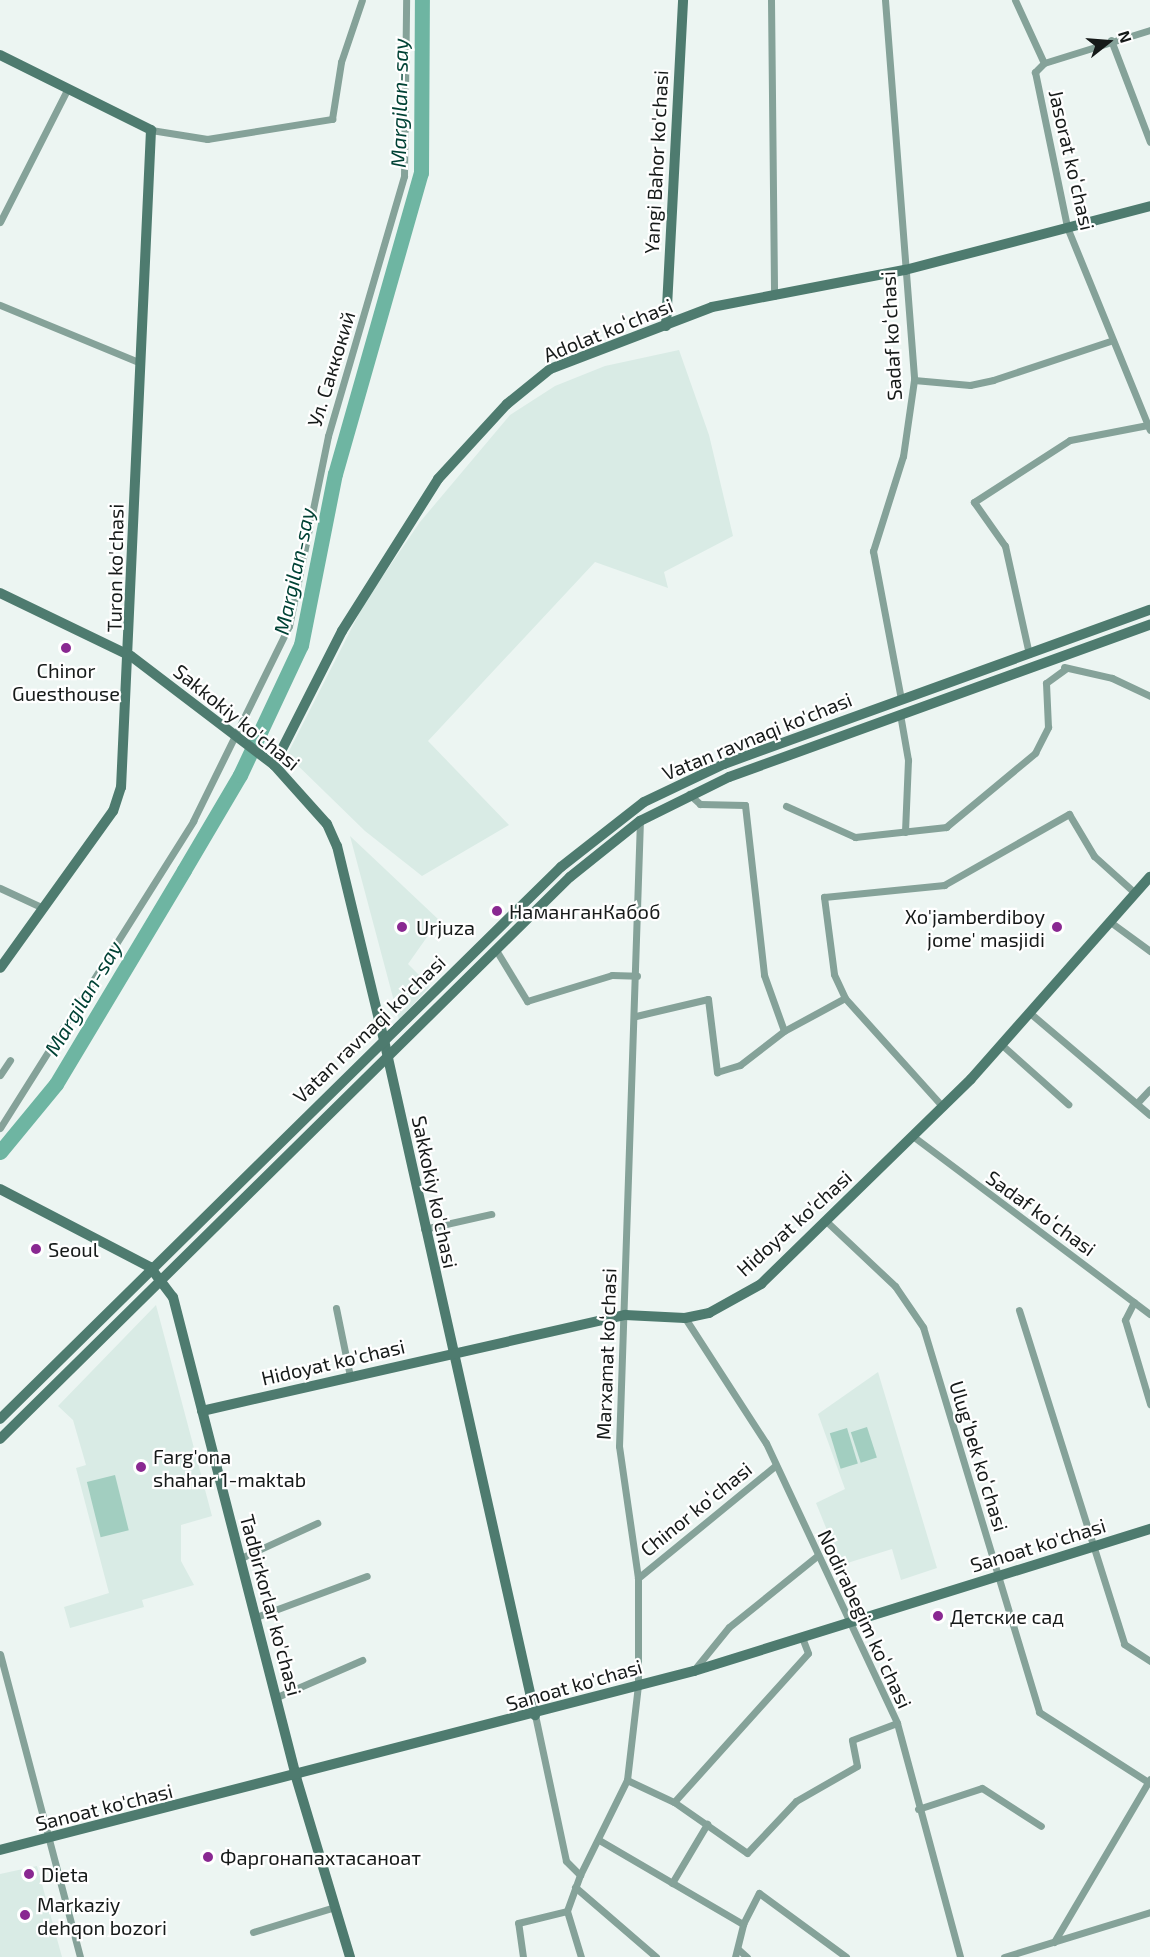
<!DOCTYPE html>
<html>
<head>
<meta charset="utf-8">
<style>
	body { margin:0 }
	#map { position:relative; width:1150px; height:1957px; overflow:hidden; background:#ecf5f2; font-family:"Exo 2",sans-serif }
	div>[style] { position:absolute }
	.built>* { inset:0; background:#d9ebe5 }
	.green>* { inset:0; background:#a2cec0; transform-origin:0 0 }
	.river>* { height:15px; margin:-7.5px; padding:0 7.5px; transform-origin:7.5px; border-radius:7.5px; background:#6eb5a2 }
	.street>* { height:7px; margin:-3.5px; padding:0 3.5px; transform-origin:3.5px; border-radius:3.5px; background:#85a299 }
	.secondary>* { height:10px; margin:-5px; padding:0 5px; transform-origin:5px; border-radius:5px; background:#4e7b6f }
	.dots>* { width:16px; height:16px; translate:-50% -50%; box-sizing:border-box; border:3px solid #fff; border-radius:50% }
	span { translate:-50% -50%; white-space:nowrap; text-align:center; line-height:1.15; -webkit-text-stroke:4.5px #fff; paint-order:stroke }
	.street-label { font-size:20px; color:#161a19 }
	.poi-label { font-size:20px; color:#161a19 }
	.left { translate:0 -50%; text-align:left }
	.right { translate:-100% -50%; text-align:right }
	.water-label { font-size:21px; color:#004235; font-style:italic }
	.north { position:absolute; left:1078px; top:12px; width:60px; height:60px; -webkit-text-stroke:4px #fff; paint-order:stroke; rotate:73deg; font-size:16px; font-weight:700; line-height:24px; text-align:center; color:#161a19 }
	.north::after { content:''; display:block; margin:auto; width:21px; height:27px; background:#161a19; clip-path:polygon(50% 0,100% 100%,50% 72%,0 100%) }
</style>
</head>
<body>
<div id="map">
	<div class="built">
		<i style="clip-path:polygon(679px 350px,709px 435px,733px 536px,664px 572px,668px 588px,595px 562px,428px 741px,509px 825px,422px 876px,365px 831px,287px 755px,365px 602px,420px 522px,510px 415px,555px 386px,605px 366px)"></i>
		<i style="clip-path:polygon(350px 836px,439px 920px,408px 964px,430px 986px,399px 1020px)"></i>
		<i style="clip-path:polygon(156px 1305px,212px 1516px,181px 1525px,181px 1561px,194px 1585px,142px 1600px,144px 1607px,70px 1628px,64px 1607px,109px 1593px,76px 1468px,86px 1465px,73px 1420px,58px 1406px)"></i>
		<i style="clip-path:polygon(878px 1372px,937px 1568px,901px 1580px,892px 1549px,841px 1565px,816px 1503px,845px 1489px,818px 1414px)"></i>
		<i style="clip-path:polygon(37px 1866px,62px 1957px,0 1957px,0 1874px)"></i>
	</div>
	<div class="green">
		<i style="left:867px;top:1427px;width:32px;height:17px;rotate:72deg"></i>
		<i style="left:847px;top:1428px;width:37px;height:18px;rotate:73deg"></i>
		<i style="left:115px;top:1475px;width:57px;height:29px;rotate:76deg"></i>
	</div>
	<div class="river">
		<i style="left:0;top:1152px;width:88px;rotate:-50.5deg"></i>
		<i style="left:56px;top:1084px;width:249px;rotate:-59.1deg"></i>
		<i style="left:184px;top:870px;width:110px;rotate:-59.5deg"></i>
		<i style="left:240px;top:775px;width:144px;rotate:-64.9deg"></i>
		<i style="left:301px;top:645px;width:174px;rotate:-78.8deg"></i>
		<i style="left:335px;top:474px;width:313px;rotate:-74.1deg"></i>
		<i style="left:421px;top:173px;width:173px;rotate:-89.7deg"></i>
	</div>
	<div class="street">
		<i style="left:771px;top:0;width:296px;rotate:89.4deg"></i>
		<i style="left:885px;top:0;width:381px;rotate:85.6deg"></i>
		<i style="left:914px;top:380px;width:77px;rotate:98.2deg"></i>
		<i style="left:903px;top:456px;width:100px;rotate:107.5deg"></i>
		<i style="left:873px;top:551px;width:151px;rotate:79.3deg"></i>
		<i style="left:1015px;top:0;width:69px;rotate:65.3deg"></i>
		<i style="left:1150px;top:30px;width:111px;rotate:162.7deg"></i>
		<i style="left:1044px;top:63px;width:13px;rotate:135deg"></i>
		<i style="left:1035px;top:72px;width:158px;rotate:78.3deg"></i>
		<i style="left:1067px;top:227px;width:219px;rotate:67.8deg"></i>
		<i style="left:1111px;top:40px;width:109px;rotate:69.1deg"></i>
		<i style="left:151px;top:130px;width:57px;rotate:9.1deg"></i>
		<i style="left:207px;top:139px;width:127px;rotate:-9.1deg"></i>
		<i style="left:332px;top:119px;width:58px;rotate:-81deg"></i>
		<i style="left:341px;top:62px;width:65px;rotate:-71.3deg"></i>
		<i style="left:0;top:222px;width:150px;rotate:-63.1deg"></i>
		<i style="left:0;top:305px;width:149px;rotate:22.4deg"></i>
		<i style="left:914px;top:380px;width:56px;rotate:5.1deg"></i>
		<i style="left:970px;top:385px;width:24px;rotate:-12deg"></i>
		<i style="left:993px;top:380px;width:126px;rotate:-18.4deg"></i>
		<i style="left:1029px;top:654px;width:111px;rotate:-102.5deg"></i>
		<i style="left:1005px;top:546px;width:54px;rotate:-125.2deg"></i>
		<i style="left:974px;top:502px;width:114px;rotate:-32.9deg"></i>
		<i style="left:1070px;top:440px;width:79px;rotate:-10.9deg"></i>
		<i style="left:1064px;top:667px;width:49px;rotate:12.9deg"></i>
		<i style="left:1112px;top:678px;width:42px;rotate:25.3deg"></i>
		<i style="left:900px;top:714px;width:47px;rotate:80.1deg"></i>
		<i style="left:908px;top:760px;width:72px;rotate:92.4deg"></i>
		<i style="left:689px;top:794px;width:15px;rotate:42deg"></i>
		<i style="left:700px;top:804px;width:45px;rotate:1.3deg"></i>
		<i style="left:745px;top:805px;width:171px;rotate:83.6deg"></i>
		<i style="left:764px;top:975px;width:59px;rotate:70.3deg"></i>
		<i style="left:786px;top:806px;width:76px;rotate:24.2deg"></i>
		<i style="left:855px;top:837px;width:92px;rotate:-6.3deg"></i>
		<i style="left:946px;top:827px;width:116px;rotate:-39.7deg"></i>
		<i style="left:1035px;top:753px;width:29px;rotate:-63deg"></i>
		<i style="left:1048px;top:727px;width:44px;rotate:-92.6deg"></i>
		<i style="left:1046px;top:683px;width:24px;rotate:-36deg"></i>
		<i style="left:0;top:888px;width:47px;rotate:24.9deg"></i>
		<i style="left:1109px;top:921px;width:51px;rotate:36.2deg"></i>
		<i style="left:496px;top:950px;width:60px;rotate:58.7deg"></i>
		<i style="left:527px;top:1001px;width:89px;rotate:-17deg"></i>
		<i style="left:612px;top:975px;width:25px;rotate:2deg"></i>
		<i style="left:1030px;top:1013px;width:157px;rotate:40.4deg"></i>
		<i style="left:636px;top:1016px;width:74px;rotate:-13.3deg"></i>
		<i style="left:708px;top:999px;width:74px;rotate:83deg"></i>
		<i style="left:717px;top:1072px;width:24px;rotate:-17deg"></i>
		<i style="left:740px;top:1065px;width:56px;rotate:-37.7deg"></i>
		<i style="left:784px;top:1031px;width:69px;rotate:-28.4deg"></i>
		<i style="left:1002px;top:1045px;width:89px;rotate:41.8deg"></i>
		<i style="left:0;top:1075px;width:18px;rotate:-56deg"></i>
		<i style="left:1137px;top:1103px;width:19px;rotate:-47deg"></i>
		<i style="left:943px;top:1107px;width:147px;rotate:-132deg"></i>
		<i style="left:845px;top:998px;width:26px;rotate:-115deg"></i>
		<i style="left:834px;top:974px;width:78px;rotate:-97.4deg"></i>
		<i style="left:824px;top:897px;width:121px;rotate:-5.7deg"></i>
		<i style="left:944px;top:885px;width:144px;rotate:-29.6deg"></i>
		<i style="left:1069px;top:814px;width:49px;rotate:59.2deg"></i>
		<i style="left:1094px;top:856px;width:55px;rotate:42.1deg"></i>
		<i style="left:0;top:1128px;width:363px;rotate:-57.8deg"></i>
		<i style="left:193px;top:821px;width:217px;rotate:-63.8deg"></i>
		<i style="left:289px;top:626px;width:194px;rotate:-78.4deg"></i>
		<i style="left:328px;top:436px;width:271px;rotate:-73.7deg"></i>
		<i style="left:404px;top:176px;width:176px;rotate:-89.3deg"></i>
		<i style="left:914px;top:1137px;width:295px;rotate:36.9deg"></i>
		<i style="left:826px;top:1221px;width:95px;rotate:43.3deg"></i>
		<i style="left:895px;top:1286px;width:50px;rotate:55.7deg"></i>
		<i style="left:923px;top:1327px;width:402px;rotate:73.2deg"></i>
		<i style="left:1039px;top:1712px;width:130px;rotate:32.7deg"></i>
		<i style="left:424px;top:1229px;width:69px;rotate:-12.6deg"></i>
		<i style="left:1134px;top:1302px;width:20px;rotate:117deg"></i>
		<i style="left:1125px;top:1320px;width:88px;rotate:73.4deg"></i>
		<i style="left:336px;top:1308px;width:69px;rotate:78.4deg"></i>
		<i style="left:1019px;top:1310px;width:350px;rotate:72.5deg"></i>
		<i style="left:1124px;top:1644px;width:31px;rotate:33deg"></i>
		<i style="left:685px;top:1318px;width:149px;rotate:57.1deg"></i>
		<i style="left:766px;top:1443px;width:309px;rotate:64.9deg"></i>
		<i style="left:897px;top:1723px;width:242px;rotate:74.9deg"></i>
		<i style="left:241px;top:1558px;width:84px;rotate:-24.7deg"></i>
		<i style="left:638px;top:1578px;width:178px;rotate:-39.3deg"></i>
		<i style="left:256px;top:1617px;width:118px;rotate:-20.3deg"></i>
		<i style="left:0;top:1654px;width:313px;rotate:75.2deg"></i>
		<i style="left:694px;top:1670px;width:55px;rotate:-50.9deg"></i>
		<i style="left:729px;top:1627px;width:113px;rotate:-38.9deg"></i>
		<i style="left:277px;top:1697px;width:93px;rotate:-23.5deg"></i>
		<i style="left:535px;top:1715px;width:149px;rotate:78deg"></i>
		<i style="left:566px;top:1861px;width:20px;rotate:45deg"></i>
		<i style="left:580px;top:1875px;width:38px;rotate:110deg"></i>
		<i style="left:567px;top:1911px;width:48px;rotate:73.1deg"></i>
		<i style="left:627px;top:1780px;width:52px;rotate:25.1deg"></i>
		<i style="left:674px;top:1802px;width:89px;rotate:34.9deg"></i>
		<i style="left:747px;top:1853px;width:71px;rotate:-46.7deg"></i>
		<i style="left:796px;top:1801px;width:70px;rotate:-29.8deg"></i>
		<i style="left:857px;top:1766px;width:26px;rotate:-101deg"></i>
		<i style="left:852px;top:1740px;width:48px;rotate:-20.7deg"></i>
		<i style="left:674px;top:1802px;width:200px;rotate:-48deg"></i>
		<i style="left:808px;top:1653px;width:17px;rotate:-111deg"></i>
		<i style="left:918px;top:1809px;width:67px;rotate:-18.2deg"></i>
		<i style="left:982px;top:1788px;width:70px;rotate:32.8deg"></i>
		<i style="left:599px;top:1840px;width:167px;rotate:30.3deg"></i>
		<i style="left:580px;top:1875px;width:106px;rotate:-63.7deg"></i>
		<i style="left:627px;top:1780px;width:96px;rotate:-83.4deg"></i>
		<i style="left:638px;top:1685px;width:107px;rotate:-90deg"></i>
		<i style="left:638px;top:1578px;width:133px;rotate:-98.2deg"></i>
		<i style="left:619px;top:1446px;width:625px;rotate:-88.08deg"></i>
		<i style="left:672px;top:1883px;width:69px;rotate:-59.3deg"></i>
		<i style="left:575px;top:1887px;width:107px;rotate:40.8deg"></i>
		<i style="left:253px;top:1932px;width:86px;rotate:-17deg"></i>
		<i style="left:1054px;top:1942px;width:189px;rotate:-59.5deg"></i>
		<i style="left:738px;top:1949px;width:12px;rotate:42deg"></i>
		<i style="left:523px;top:1957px;width:34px;rotate:-98deg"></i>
		<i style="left:518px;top:1923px;width:50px;rotate:-13.8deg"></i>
		<i style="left:735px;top:1957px;width:34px;rotate:-76deg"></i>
		<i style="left:743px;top:1924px;width:35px;rotate:-63deg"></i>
		<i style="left:759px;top:1893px;width:108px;rotate:36.3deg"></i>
		<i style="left:1004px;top:1957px;width:153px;rotate:-17.1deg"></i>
	</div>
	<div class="secondary">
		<i style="left:0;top:55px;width:169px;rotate:26.4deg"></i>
		<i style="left:151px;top:130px;width:658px;rotate:92.61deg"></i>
		<i style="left:121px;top:787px;width:25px;rotate:108deg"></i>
		<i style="left:113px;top:811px;width:193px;rotate:125.7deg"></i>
		<i style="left:666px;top:326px;width:326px;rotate:-87deg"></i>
		<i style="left:0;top:593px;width:145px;rotate:25.7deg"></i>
		<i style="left:131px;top:656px;width:180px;rotate:37.3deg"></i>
		<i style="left:274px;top:765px;width:79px;rotate:48.1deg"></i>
		<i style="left:327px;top:824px;width:24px;rotate:66deg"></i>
		<i style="left:337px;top:846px;width:200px;rotate:76.4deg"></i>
		<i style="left:384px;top:1040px;width:692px;rotate:77.39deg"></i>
		<i style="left:274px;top:765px;width:150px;rotate:-63.1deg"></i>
		<i style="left:342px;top:631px;width:180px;rotate:-57.7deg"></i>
		<i style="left:438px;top:479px;width:102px;rotate:-47.4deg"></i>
		<i style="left:507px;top:404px;width:55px;rotate:-39.1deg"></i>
		<i style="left:550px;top:369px;width:173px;rotate:-20.9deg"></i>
		<i style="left:712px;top:307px;width:197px;rotate:-10.9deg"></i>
		<i style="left:905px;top:270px;width:253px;rotate:-14.6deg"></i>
		<i style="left:0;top:1189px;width:169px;rotate:27.5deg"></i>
		<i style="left:150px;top:1267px;width:38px;rotate:53deg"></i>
		<i style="left:173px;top:1297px;width:496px;rotate:75.6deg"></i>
		<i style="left:296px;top:1777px;width:188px;rotate:73.3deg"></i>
		<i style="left:202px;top:1411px;width:434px;rotate:-12.8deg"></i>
		<i style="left:625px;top:1315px;width:60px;rotate:2.9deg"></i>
		<i style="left:685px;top:1318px;width:25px;rotate:-12deg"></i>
		<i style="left:709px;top:1313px;width:60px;rotate:-29.1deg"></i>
		<i style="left:761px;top:1284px;width:293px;rotate:-44.3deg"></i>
		<i style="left:971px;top:1079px;width:270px;rotate:-48.5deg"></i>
		<i style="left:0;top:1419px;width:787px;rotate:-44.54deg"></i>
		<i style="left:561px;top:867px;width:105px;rotate:-38.1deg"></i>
		<i style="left:644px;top:802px;width:89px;rotate:-25.4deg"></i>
		<i style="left:724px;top:764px;width:453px;rotate:-19.9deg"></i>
		<i style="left:0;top:1439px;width:800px;rotate:-44.6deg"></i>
		<i style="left:570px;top:877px;width:90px;rotate:-38.7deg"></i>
		<i style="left:640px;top:821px;width:99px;rotate:-26.3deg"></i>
		<i style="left:729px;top:777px;width:448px;rotate:-19.9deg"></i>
		<i style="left:0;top:1850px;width:717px;rotate:-14.46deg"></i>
		<i style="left:694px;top:1671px;width:478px;rotate:-17.3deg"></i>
	</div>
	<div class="dots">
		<i style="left:66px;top:648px;background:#892891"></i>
		<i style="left:497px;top:911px;background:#892891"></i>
		<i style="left:402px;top:927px;background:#892891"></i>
		<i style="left:1057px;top:927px;background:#892891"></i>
		<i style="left:36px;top:1249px;background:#892891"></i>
		<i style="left:141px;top:1467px;background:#892891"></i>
		<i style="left:938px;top:1616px;background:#892891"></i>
		<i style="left:208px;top:1857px;background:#892891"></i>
		<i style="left:29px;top:1874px;background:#892891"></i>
		<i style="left:25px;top:1915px;background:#892891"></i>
	</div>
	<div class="street-label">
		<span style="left:1072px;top:160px;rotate:77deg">Jasorat koʻchasi</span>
		<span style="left:656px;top:162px;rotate:-87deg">Yangi Bahor ko'chasi</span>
		<span style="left:608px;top:330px;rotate:-22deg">Adolat koʻchasi</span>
		<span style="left:891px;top:336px;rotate:-93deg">Sadaf koʻchasi</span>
		<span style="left:331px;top:369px;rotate:-73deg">Ул. Саккокий</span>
		<span style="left:115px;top:568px;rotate:-89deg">Turon ko'chasi</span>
		<span style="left:237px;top:717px;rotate:39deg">Sakkokiy ko'chasi</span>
		<span style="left:757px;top:736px;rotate:-22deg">Vatan ravnaqi ko'chasi</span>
		<span style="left:369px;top:1029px;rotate:-44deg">Vatan ravnaqi ko'chasi</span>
		<span style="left:435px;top:1192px;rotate:78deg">Sakkokiy ko'chasi</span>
		<span style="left:1041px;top:1213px;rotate:36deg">Sadaf koʻchasi</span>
		<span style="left:794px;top:1223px;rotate:-42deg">Hidoyat ko'chasi</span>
		<span style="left:606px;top:1354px;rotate:-88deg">Marxamat koʻchasi</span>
		<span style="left:333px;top:1362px;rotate:-13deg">Hidoyat ko'chasi</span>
		<span style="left:979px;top:1456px;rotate:73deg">Ulugʻbek koʻchasi</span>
		<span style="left:696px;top:1509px;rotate:-39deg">Chinor koʻchasi</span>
		<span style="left:1038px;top:1545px;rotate:-17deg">Sanoat ko'chasi</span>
		<span style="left:271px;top:1605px;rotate:75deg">Tadbirkorlar ko'chasi</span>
		<span style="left:865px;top:1619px;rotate:65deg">Nodirabegim koʻchasi</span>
		<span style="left:574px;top:1685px;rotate:-16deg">Sanoat ko'chasi</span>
		<span style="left:104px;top:1807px;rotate:-14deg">Sanoat ko'chasi</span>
	</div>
	<div class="poi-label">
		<span style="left:66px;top:682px">Chinor<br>Guesthouse</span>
		<span class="left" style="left:509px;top:911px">НаманганКабоб</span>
		<span class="right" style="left:1045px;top:928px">Xo'jamberdiboy<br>jome' masjidi</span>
		<span class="left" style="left:416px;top:927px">Urjuza</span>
		<span class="left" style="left:48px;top:1249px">Seoul</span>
		<span class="left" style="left:153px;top:1468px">Farg'ona<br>shahar 1-maktab</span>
		<span class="left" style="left:950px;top:1616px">Детские сад</span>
		<span class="left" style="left:220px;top:1857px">Фаргонапахтасаноат</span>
		<span class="left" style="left:41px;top:1874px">Dieta</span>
		<span class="left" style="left:37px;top:1916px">Markaziy<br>dehqon bozori</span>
	</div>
	<div class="water-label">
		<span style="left:399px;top:103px;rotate:-89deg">Margilan-say</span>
		<span style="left:294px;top:571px;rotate:-78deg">Margilan-say</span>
		<span style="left:83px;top:998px;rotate:-59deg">Margilan-say</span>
	</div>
	<div class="north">N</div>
</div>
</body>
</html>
